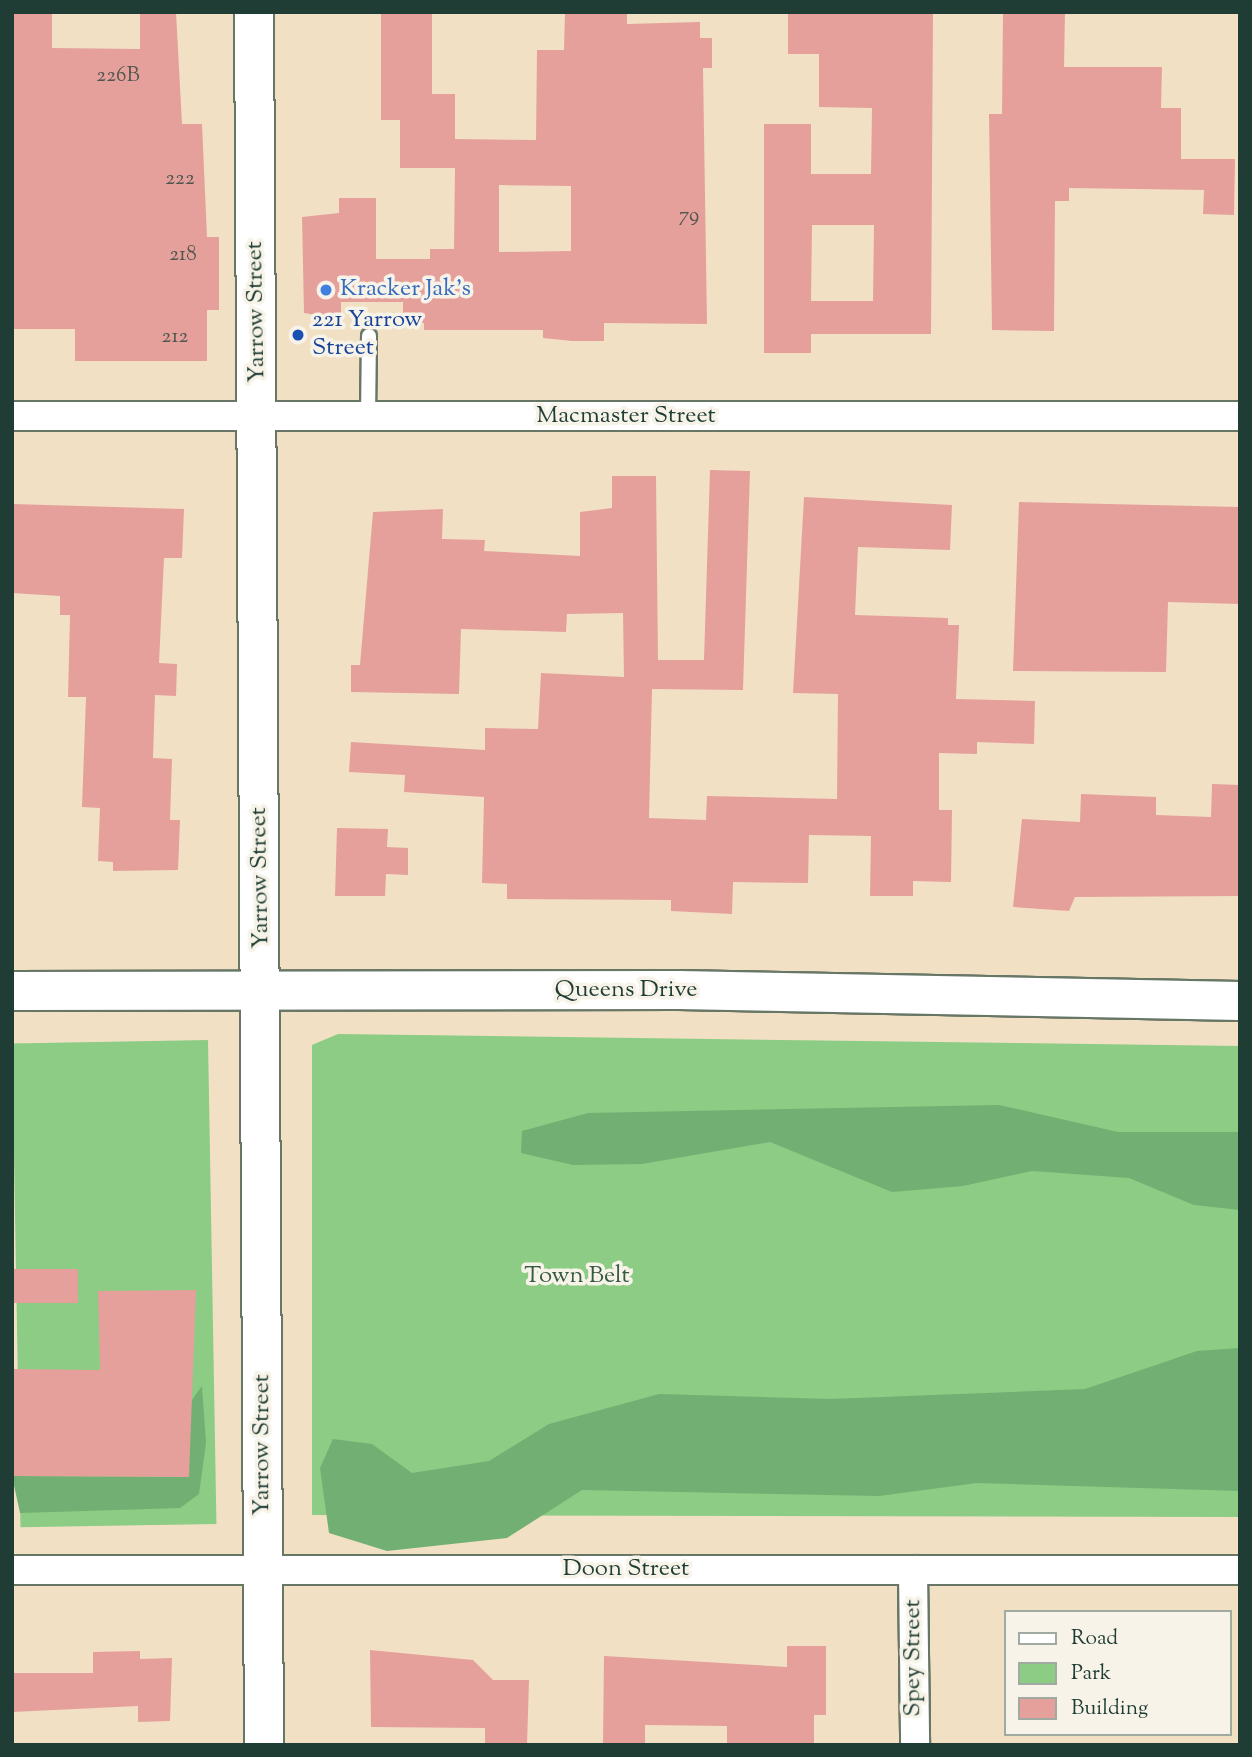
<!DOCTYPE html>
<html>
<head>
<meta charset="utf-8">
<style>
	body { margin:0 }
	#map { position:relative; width:1252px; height:1757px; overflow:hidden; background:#f1e0c4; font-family:"Sorts Mill Goudy",serif }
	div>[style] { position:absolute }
	.green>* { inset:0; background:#8ccc84; transform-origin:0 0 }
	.forest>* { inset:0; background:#71b072 }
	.building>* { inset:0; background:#e5a09c; transform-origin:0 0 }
	.roads { filter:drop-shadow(2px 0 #687666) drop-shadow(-2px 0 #687666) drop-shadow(0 2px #687666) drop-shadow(0 -2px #687666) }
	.lane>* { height:14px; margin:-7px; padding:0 7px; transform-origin:7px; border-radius:7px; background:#fff }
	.street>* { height:28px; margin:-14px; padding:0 14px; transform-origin:14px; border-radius:14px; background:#fff }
	.secondary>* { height:38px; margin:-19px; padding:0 19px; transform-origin:19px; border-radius:19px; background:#fff }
	.dots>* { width:19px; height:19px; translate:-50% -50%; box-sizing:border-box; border:4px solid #f7f3e8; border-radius:50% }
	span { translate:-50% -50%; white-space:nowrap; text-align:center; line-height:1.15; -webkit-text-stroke:7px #f7f3e8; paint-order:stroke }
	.number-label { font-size:21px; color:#50564e }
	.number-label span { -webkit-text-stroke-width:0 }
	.shop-label { font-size:24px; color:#366cbe }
	.left { translate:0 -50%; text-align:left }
	.street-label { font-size:24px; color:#1f3d34 }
	.transit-label { font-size:24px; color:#164399 }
	.park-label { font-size:24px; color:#355a44 }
	.frame { position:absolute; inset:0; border:14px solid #1f3d34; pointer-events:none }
	.legend { position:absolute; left:1004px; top:1610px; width:228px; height:126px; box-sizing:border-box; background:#f7f3e8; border:2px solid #a1aaa0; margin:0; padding:9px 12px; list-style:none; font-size:21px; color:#1f3d34 }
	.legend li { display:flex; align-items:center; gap:14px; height:35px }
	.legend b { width:35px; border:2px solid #a1aaa0 }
</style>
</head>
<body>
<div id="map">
	<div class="green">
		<i style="clip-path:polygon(338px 1034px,1240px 1046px,1240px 1517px,312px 1515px,312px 1045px)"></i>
		<i style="left:208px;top:1040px;width:484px;height:196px;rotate:89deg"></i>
	</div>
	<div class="forest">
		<i style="clip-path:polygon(999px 1105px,1118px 1132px,1240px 1132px,1240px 1210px,1194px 1205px,1129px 1178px,1032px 1171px,963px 1186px,892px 1192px,770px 1142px,642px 1164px,573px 1165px,521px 1153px,522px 1131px,588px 1113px)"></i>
		<i style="clip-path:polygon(1240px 1348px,1240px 1491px,977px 1483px,879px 1496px,582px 1490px,507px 1538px,387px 1551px,329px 1533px,320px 1468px,333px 1439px,372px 1444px,412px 1473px,489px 1461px,549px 1424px,659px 1394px,830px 1399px,1085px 1389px,1197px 1351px)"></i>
		<i style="clip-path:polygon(202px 1386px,206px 1443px,199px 1494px,180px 1508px,20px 1513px,12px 1476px,188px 1477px,189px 1404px)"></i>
	</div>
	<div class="building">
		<i style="clip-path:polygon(12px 12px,52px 12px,52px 48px,140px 49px,140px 12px,176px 12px,182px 124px,202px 124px,207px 237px,219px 237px,219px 310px,207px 310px,207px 361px,75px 361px,75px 329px,12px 329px)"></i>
		<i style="clip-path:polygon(evenodd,381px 12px,432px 12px,432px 94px,455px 94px,455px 139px,536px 140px,537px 50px,564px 50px,565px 12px,627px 12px,627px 24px,700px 22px,700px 38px,712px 38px,712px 68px,703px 68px,707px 324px,604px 323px,604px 341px,572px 341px,543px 338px,543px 330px,424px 330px,424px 323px,403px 323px,403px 302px,341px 302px,341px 319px,304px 313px,302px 217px,339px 213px,339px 198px,376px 198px,376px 259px,430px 259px,430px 249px,454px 249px,455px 168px,400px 168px,400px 120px,381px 120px,381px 12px,499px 185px,571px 186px,571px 251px,499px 252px,499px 185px)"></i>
		<i style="clip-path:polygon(evenodd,788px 12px,933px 12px,931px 334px,811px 334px,811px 353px,764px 353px,764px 124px,811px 124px,811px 174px,871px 174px,872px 108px,819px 107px,819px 54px,788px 54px,788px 12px,812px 225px,874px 225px,873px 301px,811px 301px,812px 225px)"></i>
		<i style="clip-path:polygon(1003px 12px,1065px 12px,1064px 67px,1162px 67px,1161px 108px,1181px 108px,1181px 159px,1235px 159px,1234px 215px,1203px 214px,1204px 190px,1069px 188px,1069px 201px,1055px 201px,1054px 331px,992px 330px,989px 114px,1002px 114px)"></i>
		<i style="clip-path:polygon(710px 470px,750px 471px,743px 690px,652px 689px,649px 818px,706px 820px,707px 796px,837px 799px,838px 694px,793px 693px,804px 497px,952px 505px,950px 550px,858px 547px,855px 615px,948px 618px,948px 625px,959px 625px,956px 699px,1035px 701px,1034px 744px,977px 742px,977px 754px,939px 753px,939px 810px,952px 810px,951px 882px,913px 881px,913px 896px,870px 896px,871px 836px,809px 835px,808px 883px,733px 882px,732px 914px,671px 911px,671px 900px,507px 899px,507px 884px,482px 883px,484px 797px,404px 792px,405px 775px,349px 772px,351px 742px,485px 750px,485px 728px,538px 729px,541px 673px,624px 677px,623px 613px,567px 614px,566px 632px,461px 629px,459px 694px,351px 692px,351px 665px,360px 665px,373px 512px,443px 509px,442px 539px,485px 540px,484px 551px,580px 556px,580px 512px,612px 508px,612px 476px,656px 476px,658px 660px,704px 660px)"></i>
		<i style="clip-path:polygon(1019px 502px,1240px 507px,1240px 604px,1168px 602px,1166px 672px,1013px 671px)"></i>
		<i style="clip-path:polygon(12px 504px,184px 509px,182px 558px,164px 558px,159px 663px,177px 664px,176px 696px,155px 695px,153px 758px,172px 759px,170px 820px,180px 820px,178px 870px,113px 871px,113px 862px,98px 861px,100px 808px,82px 807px,86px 697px,68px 697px,70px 615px,60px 615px,60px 596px,12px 593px)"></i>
		<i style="clip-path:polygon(1212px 784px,1240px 785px,1240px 896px,1075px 897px,1069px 911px,1013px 907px,1022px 819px,1080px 822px,1081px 794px,1156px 797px,1156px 815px,1211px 817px)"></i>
		<i style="clip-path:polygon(337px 828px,388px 829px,387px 847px,408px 848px,408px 875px,386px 874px,385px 896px,335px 896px)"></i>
		<i style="left:12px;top:1269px;width:66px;height:34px"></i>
		<i style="clip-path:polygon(196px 1290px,189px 1477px,12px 1476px,12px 1369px,100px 1370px,98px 1291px)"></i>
		<i style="clip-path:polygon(787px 1646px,826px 1646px,826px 1715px,814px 1715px,814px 1745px,727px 1745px,727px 1726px,645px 1725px,645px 1745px,603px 1745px,604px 1656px,787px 1667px)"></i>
		<i style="clip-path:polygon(370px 1650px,473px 1660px,493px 1680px,529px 1680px,527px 1745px,485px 1745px,485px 1728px,371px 1727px)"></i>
		<i style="clip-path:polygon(140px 1651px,140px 1659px,172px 1658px,170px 1721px,138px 1722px,138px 1706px,12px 1712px,12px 1673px,93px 1673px,93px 1652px)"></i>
	</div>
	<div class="roads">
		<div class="lane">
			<i style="left:368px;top:417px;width:81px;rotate:-89.3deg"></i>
		</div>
		<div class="street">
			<i style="left:12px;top:416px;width:1228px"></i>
			<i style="left:12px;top:1570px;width:1228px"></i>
			<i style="left:913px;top:1570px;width:175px;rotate:89.3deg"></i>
		</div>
		<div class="secondary">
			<i style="left:254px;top:12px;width:1733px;rotate:89.67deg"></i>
			<i style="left:12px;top:991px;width:667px;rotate:-0.09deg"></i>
			<i style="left:679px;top:990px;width:561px;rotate:1.12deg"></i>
		</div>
	</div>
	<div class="dots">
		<i style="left:326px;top:290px;background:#3f7fe0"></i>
		<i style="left:298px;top:335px;background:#1a4fb4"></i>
	</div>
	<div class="number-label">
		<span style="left:118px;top:76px">226B</span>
		<span style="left:180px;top:179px">222</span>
		<span style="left:689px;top:216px">79</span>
		<span style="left:183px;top:255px">218</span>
		<span style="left:175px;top:337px">212</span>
	</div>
	<div class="shop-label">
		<span class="left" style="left:340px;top:290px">Kracker Jak's</span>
	</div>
	<div class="street-label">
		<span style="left:257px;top:312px;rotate:-91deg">Yarrow Street</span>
		<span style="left:626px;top:417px">Macmaster Street</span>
		<span style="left:261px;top:878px;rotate:-91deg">Yarrow Street</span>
		<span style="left:626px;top:991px">Queens Drive</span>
		<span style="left:263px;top:1445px;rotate:-90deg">Yarrow Street</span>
		<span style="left:626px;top:1570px">Doon Street</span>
		<span style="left:914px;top:1658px;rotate:-90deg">Spey Street</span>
	</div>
	<div class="transit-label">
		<span class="left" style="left:312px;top:335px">221 Yarrow<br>Street</span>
	</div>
	<div class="park-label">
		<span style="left:577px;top:1277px">Town Belt</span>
	</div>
	<div class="frame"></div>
	<ul class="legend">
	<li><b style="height:9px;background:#fff"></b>Road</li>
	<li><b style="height:19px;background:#8ccc84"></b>Park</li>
	<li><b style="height:19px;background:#e5a09c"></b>Building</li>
	</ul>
</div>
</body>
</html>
